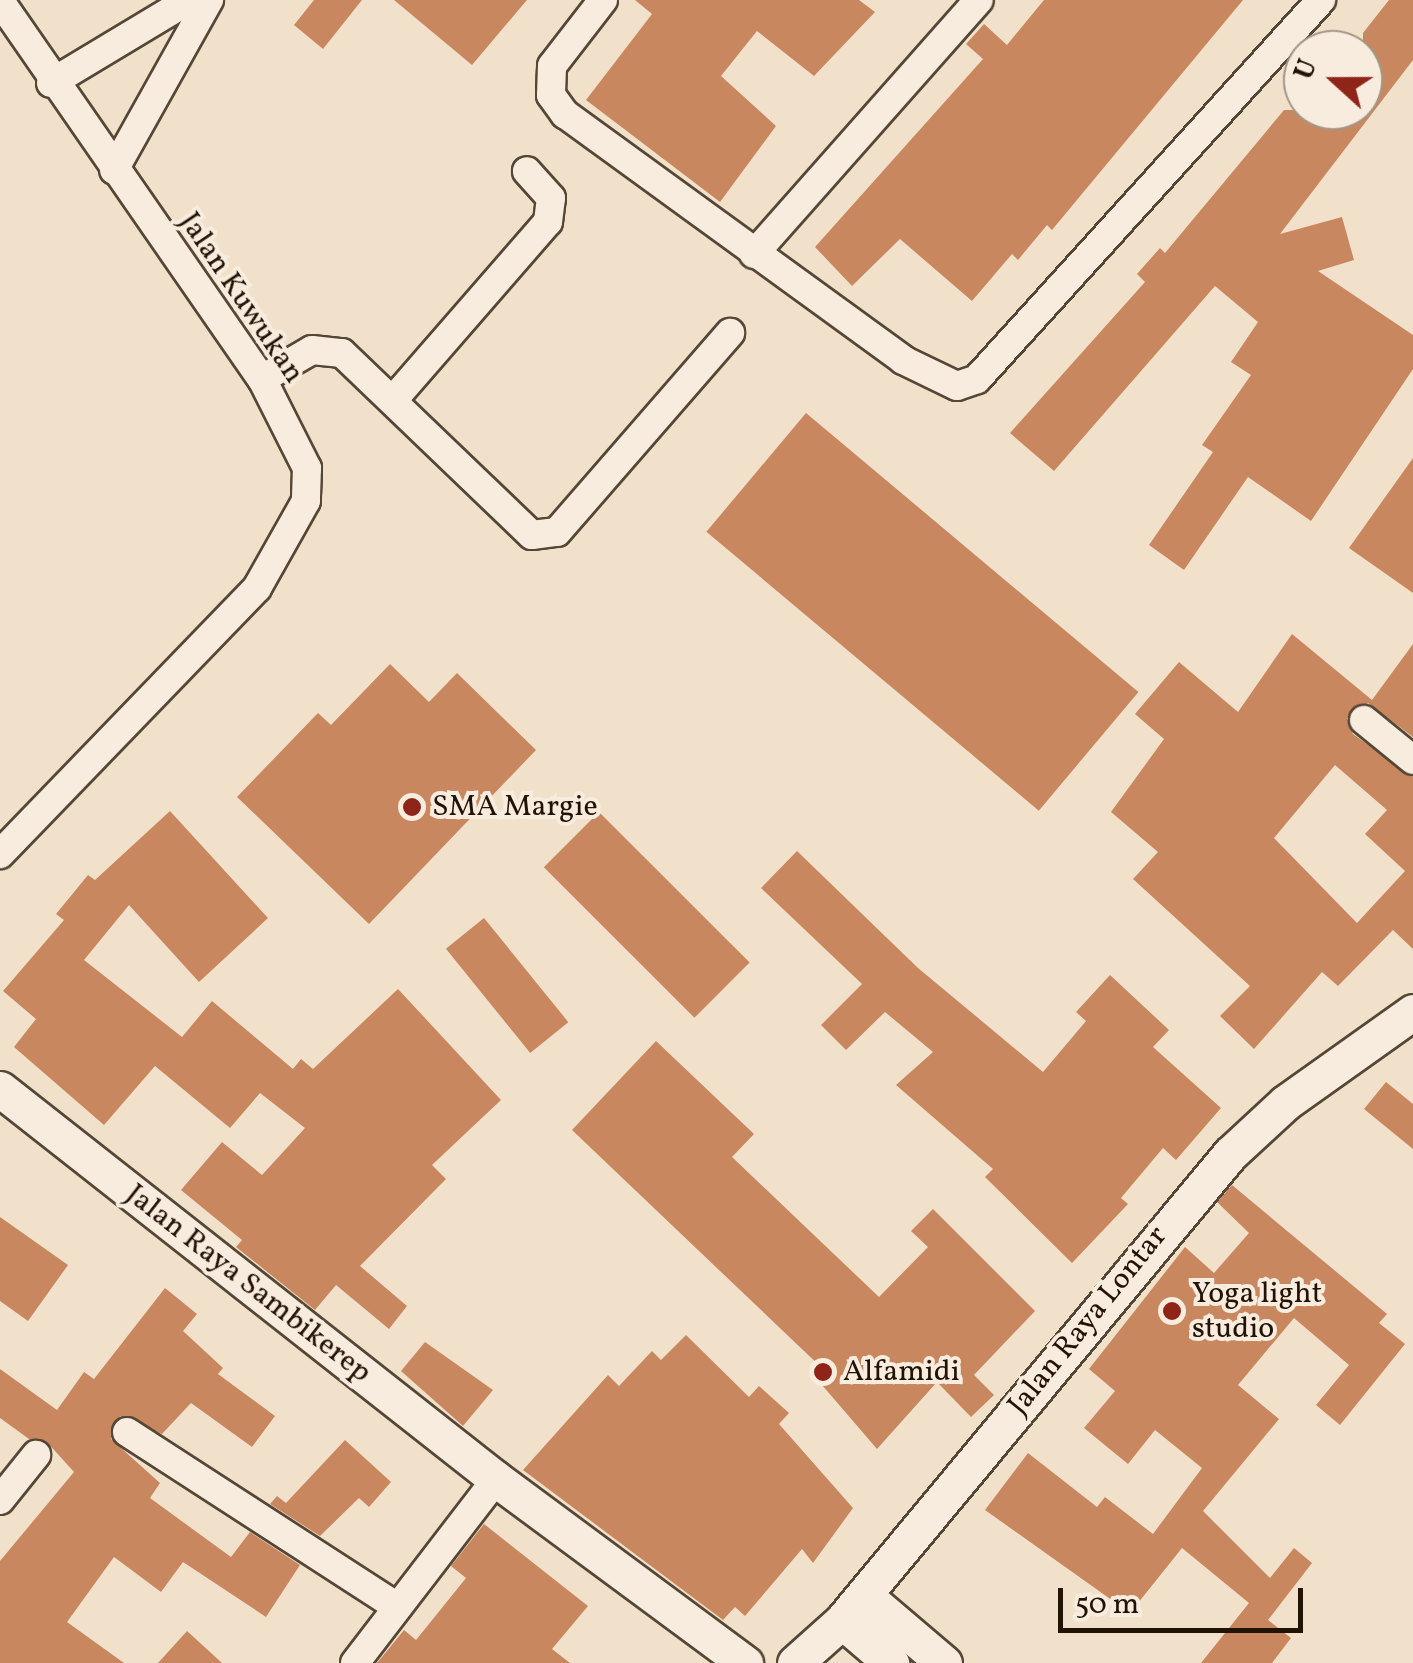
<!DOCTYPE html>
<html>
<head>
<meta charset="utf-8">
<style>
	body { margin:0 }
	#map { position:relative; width:1413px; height:1663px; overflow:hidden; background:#f2e1ca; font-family:Vollkorn,serif }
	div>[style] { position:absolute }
	.building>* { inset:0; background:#c98760; transform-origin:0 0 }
	.roads { filter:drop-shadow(2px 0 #554736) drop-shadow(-2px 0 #554736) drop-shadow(0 2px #554736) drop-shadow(0 -2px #554736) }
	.minor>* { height:28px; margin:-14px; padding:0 14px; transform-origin:14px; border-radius:14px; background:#f7ecdd }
	.tertiary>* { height:35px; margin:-17.5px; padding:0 17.5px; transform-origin:17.5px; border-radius:17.5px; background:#f7ecdd }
	.dots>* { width:28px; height:28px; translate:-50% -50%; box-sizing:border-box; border:5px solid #f7ecdd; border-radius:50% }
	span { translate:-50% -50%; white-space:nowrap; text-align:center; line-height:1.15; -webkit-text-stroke:8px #f7ecdd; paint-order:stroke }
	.street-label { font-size:30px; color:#211404 }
	.poi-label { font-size:30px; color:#211404 }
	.left { translate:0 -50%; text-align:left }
	.north { position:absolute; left:1283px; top:30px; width:100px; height:100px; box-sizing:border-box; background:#f7ecdd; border:2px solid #a19686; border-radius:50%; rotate:291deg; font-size:28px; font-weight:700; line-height:40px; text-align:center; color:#211404 }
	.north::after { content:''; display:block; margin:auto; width:35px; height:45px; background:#8f2418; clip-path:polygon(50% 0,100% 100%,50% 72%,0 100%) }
	.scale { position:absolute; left:1058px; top:1588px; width:245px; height:45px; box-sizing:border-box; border:5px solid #211404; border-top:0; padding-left:12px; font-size:30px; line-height:35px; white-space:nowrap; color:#211404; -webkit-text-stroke:8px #f7ecdd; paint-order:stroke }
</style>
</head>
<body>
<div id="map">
	<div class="building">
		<i style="clip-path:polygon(314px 0,362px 0,323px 49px,294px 25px)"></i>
		<i style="clip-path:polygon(394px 0,527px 0,472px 65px)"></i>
		<i style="clip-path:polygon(635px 0,859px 0,875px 12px,814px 76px,757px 31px,721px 76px,776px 126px,720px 202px,586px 100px,652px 14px)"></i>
		<i style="clip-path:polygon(1044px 0,1243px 0,1052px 230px,1047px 225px,1018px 260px,1012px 254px,972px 301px,900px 239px,852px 286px,815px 247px,983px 59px,966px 44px,984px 24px,1007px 45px)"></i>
		<i style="clip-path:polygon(1389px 0,1413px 0,1413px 60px,1280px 234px,1342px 217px,1354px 260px,1318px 271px,1413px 335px,1413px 369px,1311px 521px,1248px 477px,1184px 570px,1149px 545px,1213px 452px,1202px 445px,1251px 375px,1231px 362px,1258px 322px,1215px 286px,1054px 471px,1010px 433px,1145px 282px,1137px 274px,1160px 248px,1165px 253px,1284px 110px,1363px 110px,1363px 33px)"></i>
		<i style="left:806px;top:413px;width:434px;height:155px;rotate:40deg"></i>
		<i style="clip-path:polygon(1413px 458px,1413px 593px,1349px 548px)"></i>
		<i style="clip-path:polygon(evenodd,1292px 634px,1372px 700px,1413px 644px,1413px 737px,1368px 703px,1347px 718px,1353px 734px,1413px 777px,1413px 949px,1393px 930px,1338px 986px,1322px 972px,1254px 1049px,1220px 1016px,1250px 986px,1133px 879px,1158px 852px,1111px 812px,1164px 739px,1135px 714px,1179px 662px,1238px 712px,1292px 634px,1335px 765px,1387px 810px,1365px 834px,1405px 871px,1357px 923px,1274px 838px,1335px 765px)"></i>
		<i style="clip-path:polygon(390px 664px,429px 702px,457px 673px,536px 750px,369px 924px,237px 797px,318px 713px,331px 725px)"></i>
		<i style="clip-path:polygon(170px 811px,268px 918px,199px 982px,129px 905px,84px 960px,182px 1037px,212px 1001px,293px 1069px,301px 1059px,313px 1069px,398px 989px,501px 1100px,432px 1165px,446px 1179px,360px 1266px,407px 1306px,389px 1329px,336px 1285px,315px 1310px,236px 1247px,242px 1240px,181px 1190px,222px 1142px,262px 1175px,305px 1128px,260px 1093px,230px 1128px,155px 1066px,104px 1125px,14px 1047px,36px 1019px,3px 991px,64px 920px,56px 914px,88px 875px,95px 880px)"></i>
		<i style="left:599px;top:812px;width:213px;height:78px;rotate:45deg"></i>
		<i style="clip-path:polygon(797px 851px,918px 968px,1043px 1072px,1086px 1021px,1076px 1012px,1110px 975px,1169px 1030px,1153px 1047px,1221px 1108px,1176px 1160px,1163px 1148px,1121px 1198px,1128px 1204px,1072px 1263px,985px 1177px,993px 1169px,896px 1085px,933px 1052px,885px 1012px,846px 1050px,821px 1025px,862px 984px,761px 888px)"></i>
		<i style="left:484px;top:918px;width:134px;height:49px;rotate:51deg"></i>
		<i style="clip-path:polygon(656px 1041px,754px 1134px,732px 1157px,879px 1297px,928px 1247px,911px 1231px,933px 1209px,1035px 1311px,974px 1375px,994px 1395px,971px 1417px,937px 1382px,877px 1449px,816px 1378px,824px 1370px,572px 1130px)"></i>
		<i style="clip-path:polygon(1386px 1082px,1413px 1104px,1413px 1149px,1364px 1109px)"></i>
		<i style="clip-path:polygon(1232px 1185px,1387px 1314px,1379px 1323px,1405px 1344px,1340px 1425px,1316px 1405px,1349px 1365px,1294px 1318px,1238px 1385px,1279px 1419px,1203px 1511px,1270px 1578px,1294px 1548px,1312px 1563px,1268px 1620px,1291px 1638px,1272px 1663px,1201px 1663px,1249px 1603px,1182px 1548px,1130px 1613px,985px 1510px,1028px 1453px,1097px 1507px,1105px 1497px,1153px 1534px,1202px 1468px,1155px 1430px,1128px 1464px,1084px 1428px,1115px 1391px,1089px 1369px,1185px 1247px,1214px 1273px,1249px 1233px,1217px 1202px)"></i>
		<i style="clip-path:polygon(0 1217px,68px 1265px,28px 1321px,0 1301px)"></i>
		<i style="clip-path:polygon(165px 1288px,197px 1314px,183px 1331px,223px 1368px,218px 1374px,275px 1416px,252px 1447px,191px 1403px,162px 1434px,120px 1416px,111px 1439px,160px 1483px,150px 1498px,231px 1557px,250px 1532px,300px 1565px,266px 1617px,183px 1562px,161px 1592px,114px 1557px,67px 1622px,124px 1663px,0 1663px,0 1561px,74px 1472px,46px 1441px,29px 1439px,0 1418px,0 1369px,57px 1410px,84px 1372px,94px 1379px)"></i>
		<i style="clip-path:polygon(686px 1335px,749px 1397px,759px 1386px,789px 1413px,779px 1424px,853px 1508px,813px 1563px,802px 1549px,745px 1616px,735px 1607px,723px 1620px,523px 1470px,608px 1375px,619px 1386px,652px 1351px,661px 1360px)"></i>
		<i style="clip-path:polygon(425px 1342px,493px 1390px,463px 1426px,401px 1371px)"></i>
		<i style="clip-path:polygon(345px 1440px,391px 1482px,369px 1507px,359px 1498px,320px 1536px,270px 1504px,277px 1496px,286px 1503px)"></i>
		<i style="clip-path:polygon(484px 1524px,588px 1606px,552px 1649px,570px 1663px,377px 1663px,404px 1630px,416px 1640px,466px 1578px,451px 1566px)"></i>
		<i style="clip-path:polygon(187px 1631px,222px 1663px,158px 1663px)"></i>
	</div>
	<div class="roads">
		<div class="minor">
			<i style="left:603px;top:0;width:83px;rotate:127.7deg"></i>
			<i style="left:552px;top:66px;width:29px;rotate:92deg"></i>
			<i style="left:551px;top:95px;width:24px;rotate:54deg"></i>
			<i style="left:565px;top:114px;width:418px;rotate:36deg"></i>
			<i style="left:903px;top:360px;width:60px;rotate:25.7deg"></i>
			<i style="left:957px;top:386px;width:21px;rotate:-19deg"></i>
			<i style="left:977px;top:379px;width:512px;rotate:-47.77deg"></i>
			<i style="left:0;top:1px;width:460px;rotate:55.3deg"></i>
			<i style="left:262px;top:379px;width:100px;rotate:63.2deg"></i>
			<i style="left:307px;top:468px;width:33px;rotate:92deg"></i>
			<i style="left:306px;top:501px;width:100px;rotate:119.4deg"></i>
			<i style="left:257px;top:588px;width:370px;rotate:134deg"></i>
			<i style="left:51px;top:83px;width:161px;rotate:-31deg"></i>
			<i style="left:114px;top:170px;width:195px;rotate:-60.8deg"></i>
			<i style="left:754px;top:254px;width:339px;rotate:-48.5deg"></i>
			<i style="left:262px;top:379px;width:58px;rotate:-30.1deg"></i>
			<i style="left:312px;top:350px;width:30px;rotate:6deg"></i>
			<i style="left:342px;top:353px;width:263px;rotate:43.8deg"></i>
			<i style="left:532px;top:535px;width:25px;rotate:-7deg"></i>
			<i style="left:557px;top:532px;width:264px;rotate:-49deg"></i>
			<i style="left:393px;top:400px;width:236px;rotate:-49deg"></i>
			<i style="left:548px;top:222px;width:24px;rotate:-83deg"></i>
			<i style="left:551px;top:198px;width:36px;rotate:-132deg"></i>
			<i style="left:1364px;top:720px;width:63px;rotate:39.2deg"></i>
			<i style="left:127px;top:1432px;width:322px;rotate:32.9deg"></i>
			<i style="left:0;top:1500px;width:58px;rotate:-51.3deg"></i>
			<i style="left:355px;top:1663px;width:232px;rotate:-52.5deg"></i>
		</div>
		<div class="tertiary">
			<i style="left:0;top:1089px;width:631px;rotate:38.18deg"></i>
			<i style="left:496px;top:1479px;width:310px;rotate:36.5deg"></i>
			<i style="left:864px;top:1595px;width:105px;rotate:40.4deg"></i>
			<i style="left:842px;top:1621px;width:65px;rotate:40.6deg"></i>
			<i style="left:795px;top:1663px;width:63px;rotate:-41.8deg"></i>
			<i style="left:842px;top:1621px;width:607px;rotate:-50.28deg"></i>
			<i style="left:1230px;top:1154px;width:75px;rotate:-42.8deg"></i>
			<i style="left:1285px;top:1103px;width:157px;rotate:-35.4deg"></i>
		</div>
	</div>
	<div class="dots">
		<i style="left:412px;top:807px;background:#8f2418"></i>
		<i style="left:1172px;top:1311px;background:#8f2418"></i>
		<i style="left:823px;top:1372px;background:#8f2418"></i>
	</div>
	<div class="street-label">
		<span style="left:241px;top:298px;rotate:56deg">Jalan Kuwukan</span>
		<span style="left:248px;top:1284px;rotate:38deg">Jalan Raya Sambikerep</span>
		<span style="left:1088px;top:1321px;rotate:-51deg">Jalan Raya Lontar</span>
	</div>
	<div class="poi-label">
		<span class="left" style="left:432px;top:807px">SMA Margie</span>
		<span class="left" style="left:1192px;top:1311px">Yoga light<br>studio</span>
		<span class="left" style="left:843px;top:1372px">Alfamidi</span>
	</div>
	<div class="north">U</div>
	<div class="scale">50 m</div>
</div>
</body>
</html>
